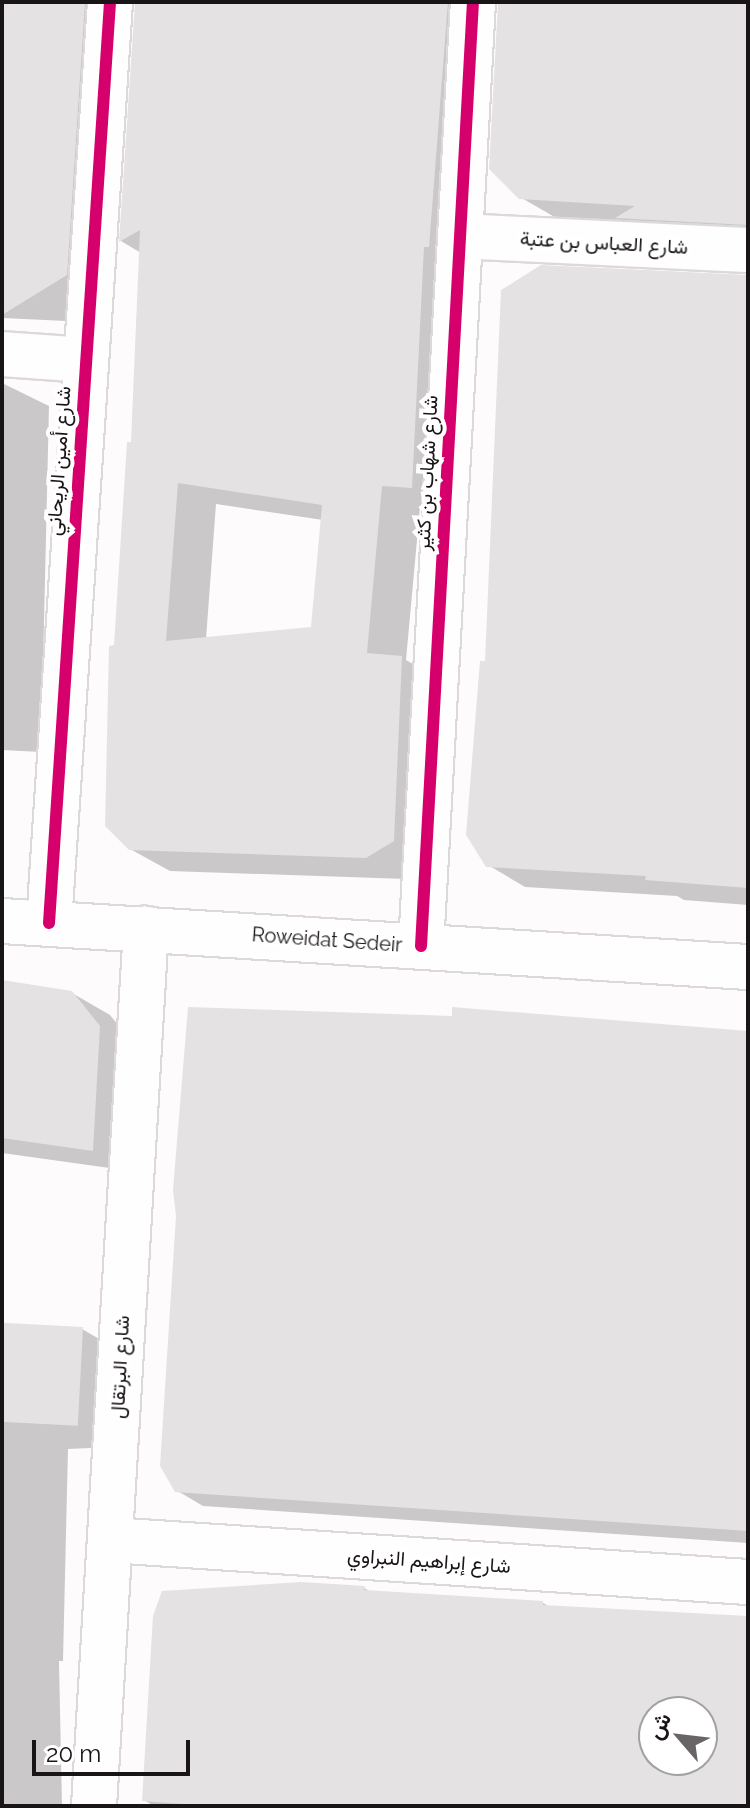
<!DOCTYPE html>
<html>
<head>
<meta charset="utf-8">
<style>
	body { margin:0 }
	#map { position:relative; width:750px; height:1808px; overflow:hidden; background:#fdfbfc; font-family:Raleway,Vazirmatn,sans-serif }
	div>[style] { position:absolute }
	.shadow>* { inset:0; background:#0003 }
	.building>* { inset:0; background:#e5e2e4; transform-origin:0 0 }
	.roads { filter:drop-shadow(2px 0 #ddd8d9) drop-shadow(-2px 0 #ddd8d9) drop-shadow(0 2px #ddd8d9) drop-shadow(0 -2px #ddd8d9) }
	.minor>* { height:44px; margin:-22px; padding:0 22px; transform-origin:22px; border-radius:22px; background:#fffeff }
	.cycleway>* { height:12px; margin:-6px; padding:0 6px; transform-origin:6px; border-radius:6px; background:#d6006c }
	span { translate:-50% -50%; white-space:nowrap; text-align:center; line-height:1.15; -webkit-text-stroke:8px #fff; paint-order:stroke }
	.street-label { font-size:20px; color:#191415 }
	.frame { position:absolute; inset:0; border:4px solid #191415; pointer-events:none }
	.north { position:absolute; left:638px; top:1696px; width:80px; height:80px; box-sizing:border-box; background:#fff; border:2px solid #a3a1a1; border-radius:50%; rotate:298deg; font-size:22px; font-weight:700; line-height:32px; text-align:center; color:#191415 }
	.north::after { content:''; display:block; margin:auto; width:28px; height:36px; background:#696566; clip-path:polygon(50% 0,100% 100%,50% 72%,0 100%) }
	.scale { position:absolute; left:32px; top:1740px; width:158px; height:36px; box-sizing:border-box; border:4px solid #191415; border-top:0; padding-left:10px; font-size:24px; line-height:28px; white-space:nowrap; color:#191415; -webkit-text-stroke:6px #fff; paint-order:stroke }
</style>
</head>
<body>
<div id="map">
	<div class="shadow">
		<i style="clip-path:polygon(2px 2px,136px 2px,127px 11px,105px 297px,66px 321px,2px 318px)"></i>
		<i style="clip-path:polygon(evenodd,137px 2px,477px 2px,450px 509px,420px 507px,406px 660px,440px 680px,406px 879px,170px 871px,130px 849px,116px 647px,133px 444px,141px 253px,121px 241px,137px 2px,216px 504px,323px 520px,313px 629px,206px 639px,216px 504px)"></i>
		<i style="clip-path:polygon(514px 2px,748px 2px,748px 243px,558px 219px,520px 197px)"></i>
		<i style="clip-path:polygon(748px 277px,748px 905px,684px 900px,677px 896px,525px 887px,488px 865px,487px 663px)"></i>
		<i style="clip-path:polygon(2px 383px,49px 406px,41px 752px,2px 750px)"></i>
		<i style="clip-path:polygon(2px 982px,72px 993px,110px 1015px,138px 1049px,131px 1171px,2px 1153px)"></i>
		<i style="clip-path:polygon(748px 1033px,748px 1543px,203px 1506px,176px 1490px)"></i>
		<i style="clip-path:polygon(82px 1329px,120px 1351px,115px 1447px,68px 1449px,63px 1661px,59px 1661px,62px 1806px,2px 1806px,2px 1330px)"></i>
		<i style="clip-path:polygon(evenodd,364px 1588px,371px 1592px,543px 1603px,550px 1607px,748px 1623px,748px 1806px,154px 1806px,144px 1800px,364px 1588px,654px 1712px,702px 1712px,702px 1760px,654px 1760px,654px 1712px)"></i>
	</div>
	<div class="building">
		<i style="clip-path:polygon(2px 2px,85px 2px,67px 275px,2px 315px)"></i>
		<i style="clip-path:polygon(evenodd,135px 2px,448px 2px,429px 247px,424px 247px,412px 488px,382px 486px,367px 653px,402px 656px,394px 841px,366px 858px,129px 850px,105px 826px,109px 646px,114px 645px,127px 442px,131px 442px,140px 230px,119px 242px,135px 2px,178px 483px,322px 505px,311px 627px,166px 641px,178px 483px)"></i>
		<i style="clip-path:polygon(498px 2px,748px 2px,748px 225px,615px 218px,635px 206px,519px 199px,489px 169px)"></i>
		<i style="clip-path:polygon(541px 265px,748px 275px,748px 888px,645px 880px,646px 876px,486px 867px,466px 835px,480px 661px,485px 661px,501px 290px)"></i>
		<i style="clip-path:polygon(2px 980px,72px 991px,100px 1026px,93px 1151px,2px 1138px)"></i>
		<i style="clip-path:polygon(188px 1007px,452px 1016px,452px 1007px,748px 1031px,748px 1531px,175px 1492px,160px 1466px,176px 1216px,173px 1190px)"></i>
		<i style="left:83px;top:1327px;width:99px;height:81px;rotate:93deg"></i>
		<i style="clip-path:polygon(evenodd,301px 1582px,365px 1586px,364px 1590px,543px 1601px,543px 1605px,748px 1616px,748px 1806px,209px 1806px,142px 1801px,153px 1616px,162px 1591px,301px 1582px,654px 1712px,702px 1712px,702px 1760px,654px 1760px,654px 1712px)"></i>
	</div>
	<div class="roads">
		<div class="minor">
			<i style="left:460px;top:236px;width:288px;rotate:2.8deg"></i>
			<i style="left:2px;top:354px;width:83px;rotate:4.1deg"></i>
			<i style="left:2px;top:921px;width:747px;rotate:3.53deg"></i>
			<i style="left:49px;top:923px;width:923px;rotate:-86.21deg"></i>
			<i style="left:421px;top:946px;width:945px;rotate:-86.85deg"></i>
			<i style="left:110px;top:1540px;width:639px;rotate:3.77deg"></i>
			<i style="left:94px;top:1806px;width:879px;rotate:-86.61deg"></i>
		</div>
	</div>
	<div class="cycleway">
		<i style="left:49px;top:923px;width:923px;rotate:-86.21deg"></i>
		<i style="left:421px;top:946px;width:945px;rotate:-86.85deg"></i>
	</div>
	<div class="street-label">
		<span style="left:604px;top:243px;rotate:3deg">شارع العباس بن عتبة</span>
		<span style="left:59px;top:461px;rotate:-86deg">شارع أمين الريحاني</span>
		<span style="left:427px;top:473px;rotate:-87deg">شارع شهاب بن كثير</span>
		<span style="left:327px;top:940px;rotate:4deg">Roweidat Sedeir</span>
		<span style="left:120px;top:1367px;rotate:-87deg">شارع البرتقال</span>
		<span style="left:429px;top:1561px;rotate:4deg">شارع إبراهيم النبراوي</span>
	</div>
	<div class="frame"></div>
	<div class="north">ش</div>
	<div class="scale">20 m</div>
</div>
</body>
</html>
